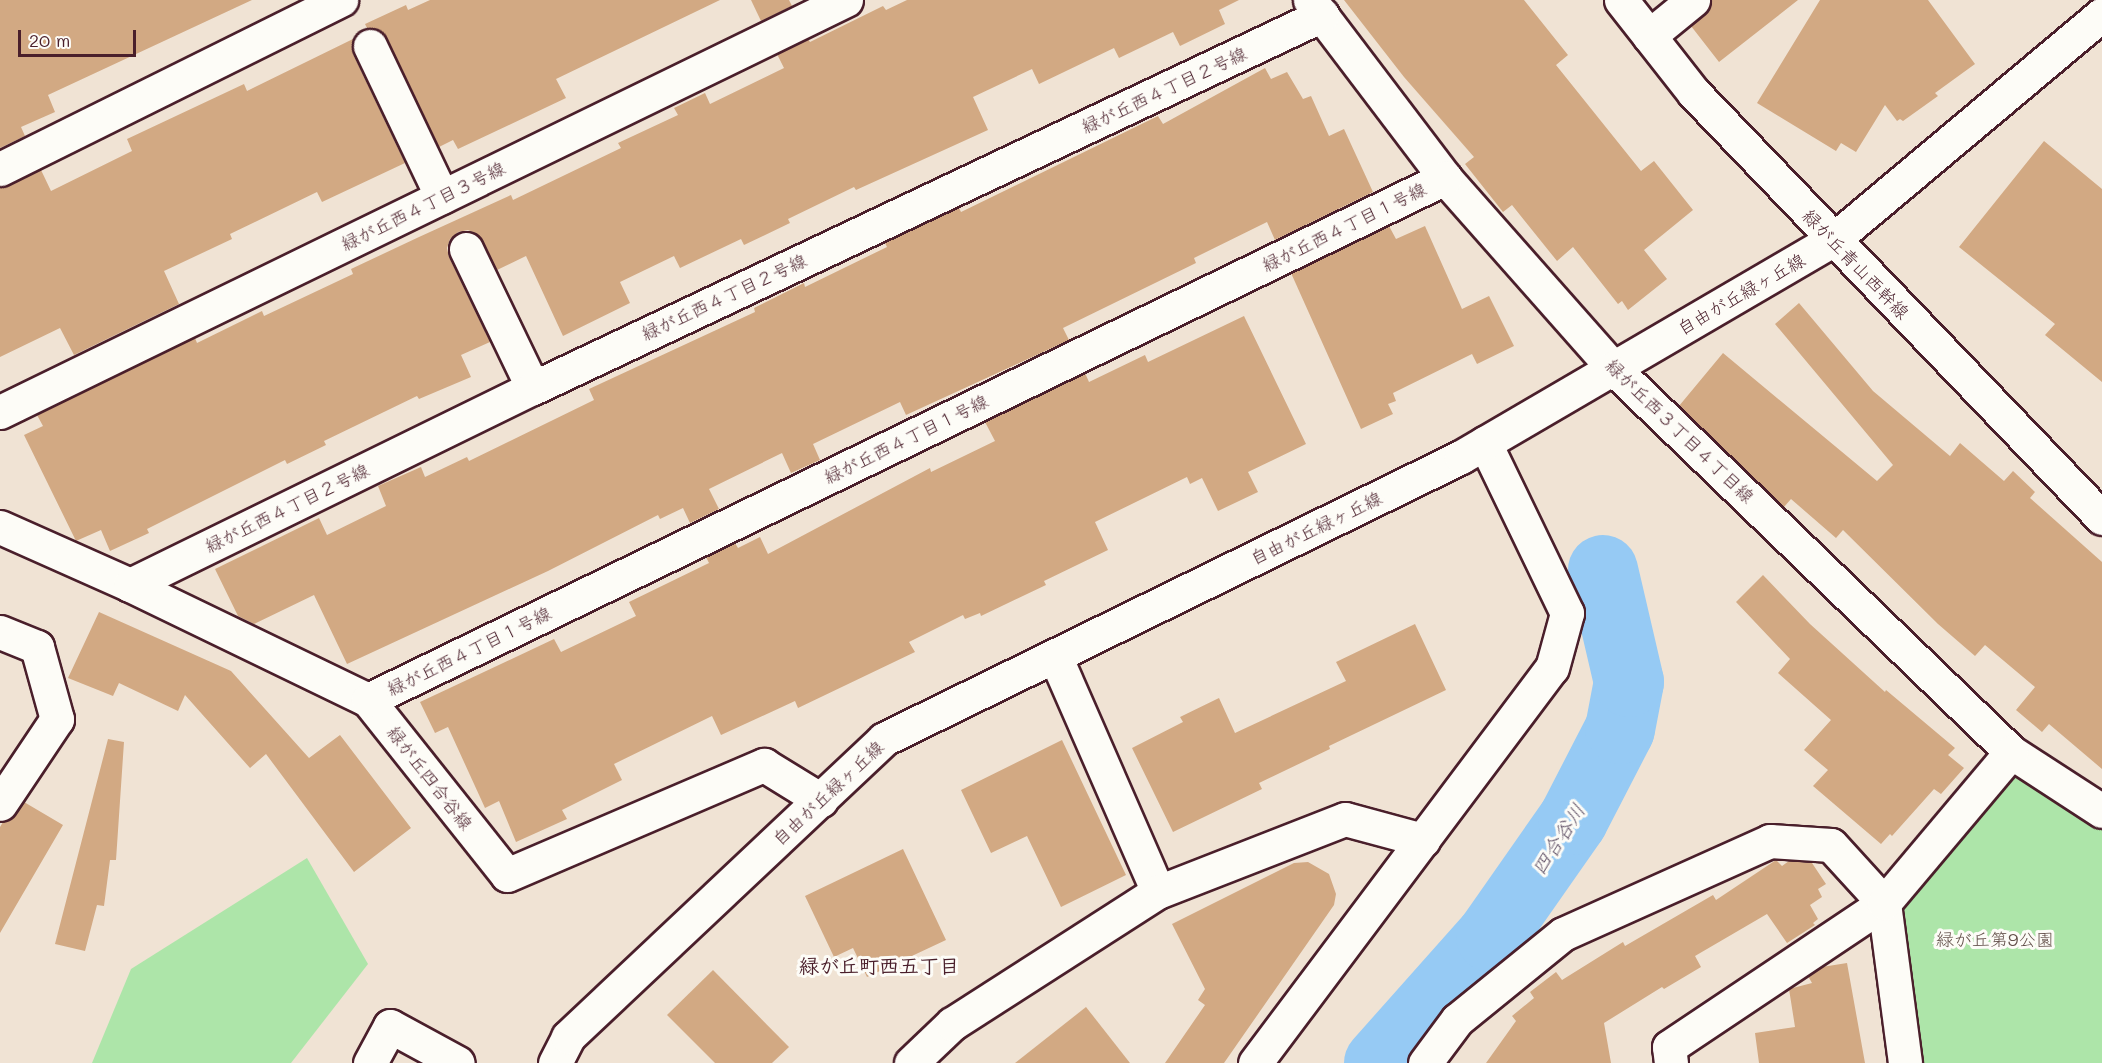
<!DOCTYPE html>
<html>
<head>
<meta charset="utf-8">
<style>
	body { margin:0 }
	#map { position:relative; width:2102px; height:1063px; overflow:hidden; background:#f0e3d4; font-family:Mali,"Klee One",sans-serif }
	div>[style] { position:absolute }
	.green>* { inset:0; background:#ade5a9 }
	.river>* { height:70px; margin:-35px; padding:0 35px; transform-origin:35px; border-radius:35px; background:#96caf4 }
	.building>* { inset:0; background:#d2a983 }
	.roads { filter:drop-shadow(2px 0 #4a1f2b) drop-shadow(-2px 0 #4a1f2b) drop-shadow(0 2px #4a1f2b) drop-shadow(0 -2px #4a1f2b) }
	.street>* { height:33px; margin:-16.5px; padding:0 16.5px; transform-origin:16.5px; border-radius:16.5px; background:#fdfcf7 }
	.secondary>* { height:33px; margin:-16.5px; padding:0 16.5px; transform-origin:16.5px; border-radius:16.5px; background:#fdfcf7 }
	span { translate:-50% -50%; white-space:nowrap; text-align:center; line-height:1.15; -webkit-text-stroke:6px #fdfcf7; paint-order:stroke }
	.street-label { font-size:18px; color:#4a1f2b }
	.park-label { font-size:18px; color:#63504a }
	.water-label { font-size:20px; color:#615267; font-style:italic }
	.neighbourhood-label { font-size:20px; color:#4a1f2b; font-weight:700 }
	.scale { position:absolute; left:18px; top:30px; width:118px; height:27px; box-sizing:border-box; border:3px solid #4a1f2b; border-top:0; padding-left:8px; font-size:18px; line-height:21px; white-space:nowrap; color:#4a1f2b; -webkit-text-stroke:4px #fdfcf7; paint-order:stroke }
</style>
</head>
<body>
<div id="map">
	<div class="green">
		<i style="clip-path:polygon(2011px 752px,2102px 811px,2102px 1063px,1905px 1063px,1884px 903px)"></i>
		<i style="clip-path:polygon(307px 858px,368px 964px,291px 1063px,92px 1063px,131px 969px)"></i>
	</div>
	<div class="river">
		<i style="left:1379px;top:1063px;width:169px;rotate:-48.4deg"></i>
		<i style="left:1491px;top:937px;width:143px;rotate:-55deg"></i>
		<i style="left:1573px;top:820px;width:102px;rotate:-62.7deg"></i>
		<i style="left:1620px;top:729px;width:48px;rotate:-79.2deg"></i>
		<i style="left:1629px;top:682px;width:115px;rotate:-103.1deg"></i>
	</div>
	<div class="building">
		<i style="clip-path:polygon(0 0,252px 0,48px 95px,55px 112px,21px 127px,25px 136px,0 148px)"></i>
		<i style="clip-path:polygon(430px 0,720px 0,556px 79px,566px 98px,458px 149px,453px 140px,439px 147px,387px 38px,380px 30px,367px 28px,365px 24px,406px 5px,408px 10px)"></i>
		<i style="clip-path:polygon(751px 0,789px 0,792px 6px,761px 21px)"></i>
		<i style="clip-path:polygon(907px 0,1239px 0,1219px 10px,1225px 24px,1180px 46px,1173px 32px,1119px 58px,1114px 48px,1039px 84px,1032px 69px,973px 97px,988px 130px,856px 190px,854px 187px,788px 219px,790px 223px,744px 245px,741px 239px,680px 268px,674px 256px,620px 282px,630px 303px,563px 336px,526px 256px,497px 270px,477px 234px,468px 230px,458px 232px,450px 239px,447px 248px,449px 257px,490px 342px,461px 355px,471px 377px,419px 399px,417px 396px,324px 441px,326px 445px,287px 464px,285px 460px,147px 529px,149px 533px,110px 551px,101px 530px,76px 541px,24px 435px,43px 426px,37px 415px,195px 338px,197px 343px,262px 311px,264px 316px,353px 274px,351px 269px,419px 237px,511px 195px,513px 200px,621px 148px,618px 143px,678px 115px,674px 108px,705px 93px,710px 104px,784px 68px,777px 54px,808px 39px,810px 42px,883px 6px,886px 10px)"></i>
		<i style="clip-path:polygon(1344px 0,1524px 0,1568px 55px,1556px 65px,1641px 171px,1654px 161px,1693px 210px,1644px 250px,1667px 279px,1628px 310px,1622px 301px,1618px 304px,1573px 247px,1557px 261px,1512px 205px,1503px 212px,1465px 164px,1474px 157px,1404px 77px)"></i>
		<i style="clip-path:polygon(1711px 0,1798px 0,1719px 62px,1691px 26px,1705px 14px)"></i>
		<i style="clip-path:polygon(1820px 0,1928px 0,1975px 64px,1935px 93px,1938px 96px,1903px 121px,1900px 119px,1897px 121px,1885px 105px,1856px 152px,1841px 143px,1836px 151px,1757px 103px)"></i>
		<i style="clip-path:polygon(353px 39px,353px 54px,405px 163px,322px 202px,317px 192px,230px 234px,232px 239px,164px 271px,179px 304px,74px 355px,60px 328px,0 357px,0 188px,41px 170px,51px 191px,132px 151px,127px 139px,244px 84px,247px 91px)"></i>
		<i style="clip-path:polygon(1265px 68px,1271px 79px,1287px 72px,1303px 99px,1311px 96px,1329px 136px,1344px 129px,1373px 192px,1275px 240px,1267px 222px,1194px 258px,1196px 263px,1063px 328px,1069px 340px,906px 415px,900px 402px,813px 444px,820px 460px,791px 473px,782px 453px,709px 489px,719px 509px,690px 523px,683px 508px,660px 519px,658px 515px,548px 571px,347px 664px,314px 595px,254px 624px,238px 616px,215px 569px,319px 518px,327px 535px,386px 506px,378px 486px,421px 467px,425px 477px,467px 457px,469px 461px,594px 400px,589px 389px,755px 312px,754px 308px,804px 283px,805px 287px,887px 247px,885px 243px,959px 208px,961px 212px,1158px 116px,1163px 124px)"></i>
		<i style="clip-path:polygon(2044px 141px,2102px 189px,2102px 382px,2045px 335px,2055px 324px,1959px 247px)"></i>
		<i style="clip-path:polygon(1389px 226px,1396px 239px,1425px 226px,1462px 309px,1489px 296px,1514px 346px,1477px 364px,1472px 354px,1393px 393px,1396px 401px,1388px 404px,1393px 414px,1361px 429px,1291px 273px)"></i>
		<i style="clip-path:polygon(1799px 303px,1873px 391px,1950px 456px,1960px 443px,2004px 481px,2013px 471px,2035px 492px,2030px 498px,2102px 562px,2102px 769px,2049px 724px,2042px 732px,2016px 710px,2035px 687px,1985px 645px,1975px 656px,1938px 624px,1843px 530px,1836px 538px,1791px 499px,1784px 507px,1679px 406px,1723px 353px,1877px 481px,1893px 465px,1775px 324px)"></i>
		<i style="clip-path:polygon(1244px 316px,1306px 444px,1248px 472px,1258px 492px,1218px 511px,1202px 478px,1190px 484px,1187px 477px,1095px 522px,1108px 550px,1044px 581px,1046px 585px,981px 616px,980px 613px,965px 619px,963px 615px,909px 642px,915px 652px,798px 708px,795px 701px,721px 735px,712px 716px,614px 764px,622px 780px,562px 810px,567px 819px,516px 842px,499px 801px,485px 808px,448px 727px,435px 733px,420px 702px,554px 639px,561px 652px,636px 616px,629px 602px,709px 563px,706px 557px,735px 543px,738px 548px,760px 537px,768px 554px,930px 468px,931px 472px,995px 441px,985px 422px,1085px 373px,1089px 382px,1145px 355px,1148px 362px)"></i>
		<i style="clip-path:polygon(1763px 575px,1810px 624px,1885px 692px,1886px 690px,1955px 748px,1948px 755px,1964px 768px,1941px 794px,1934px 789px,1892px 836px,1890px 834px,1881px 844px,1813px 786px,1828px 770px,1804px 750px,1831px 720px,1778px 673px,1790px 659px,1736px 602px)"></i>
		<i style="clip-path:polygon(99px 612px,231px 671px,309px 758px,340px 735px,411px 828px,354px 872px,266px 754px,250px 768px,185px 695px,178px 711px,119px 683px,113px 696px,68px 678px)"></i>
		<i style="clip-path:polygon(1415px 624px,1446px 690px,1329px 746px,1330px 749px,1259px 783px,1262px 789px,1173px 832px,1132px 748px,1183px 722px,1180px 717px,1219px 698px,1235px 733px,1346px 681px,1336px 662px)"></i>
		<i style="clip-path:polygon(108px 739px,124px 742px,116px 860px,110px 860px,104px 906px,97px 905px,85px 951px,55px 944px)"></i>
		<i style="clip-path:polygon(1062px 740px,1126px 875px,1061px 907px,1027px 836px,991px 853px,961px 790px)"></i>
		<i style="clip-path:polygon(24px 802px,63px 825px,0 933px,0 827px,3px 822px,15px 815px)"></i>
		<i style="clip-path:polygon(903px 849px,946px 940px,867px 977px,853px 948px,834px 957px,805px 896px)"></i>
		<i style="clip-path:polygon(1776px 860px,1782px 866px,1789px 861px,1812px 863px,1826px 884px,1818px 889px,1822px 897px,1810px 905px,1818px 919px,1813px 923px,1815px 925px,1787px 943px,1767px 914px,1695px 956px,1701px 967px,1664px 989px,1662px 987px,1604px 1023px,1611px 1063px,1486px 1063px,1516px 1021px,1512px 1016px,1534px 998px,1530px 992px,1556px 972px,1562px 980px,1623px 942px,1625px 946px,1713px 895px,1716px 900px)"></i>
		<i style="clip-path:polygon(1308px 862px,1329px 874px,1336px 894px,1334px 905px,1224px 1063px,1165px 1063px,1205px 1005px,1198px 1000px,1205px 989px,1172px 924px,1294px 863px)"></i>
		<i style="clip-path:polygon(1847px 963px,1865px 1063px,1759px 1063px,1755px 1033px,1795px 1027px,1789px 989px,1812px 983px,1808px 976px,1822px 967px)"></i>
		<i style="clip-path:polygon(713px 970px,789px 1047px,772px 1063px,715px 1063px,667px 1015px)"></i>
		<i style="clip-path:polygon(1086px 1007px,1130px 1063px,1015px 1063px)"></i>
	</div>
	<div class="roads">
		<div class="street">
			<i style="left:1310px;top:0;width:223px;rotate:52.8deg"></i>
			<i style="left:1445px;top:178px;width:254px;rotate:48.5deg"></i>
			<i style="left:1613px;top:368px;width:553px;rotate:43.97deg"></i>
			<i style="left:2011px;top:752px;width:108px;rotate:33deg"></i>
			<i style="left:1649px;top:36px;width:57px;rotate:-39.3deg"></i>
			<i style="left:370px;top:46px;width:167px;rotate:64.5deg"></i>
			<i style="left:0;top:169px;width:381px;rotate:-26.4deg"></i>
			<i style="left:466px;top:249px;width:154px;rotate:64.3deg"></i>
			<i style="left:0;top:412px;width:941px;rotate:-25.97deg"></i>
			<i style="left:0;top:527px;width:142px;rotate:24deg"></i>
			<i style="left:130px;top:585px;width:264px;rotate:25.8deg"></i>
			<i style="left:368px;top:700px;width:223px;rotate:51.5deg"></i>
			<i style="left:507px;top:875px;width:280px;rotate:-23.2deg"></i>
			<i style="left:764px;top:765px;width:67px;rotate:31.6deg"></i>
			<i style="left:130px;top:585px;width:449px;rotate:-26.1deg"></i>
			<i style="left:533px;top:388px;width:873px;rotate:-25.3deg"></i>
			<i style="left:0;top:632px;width:40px;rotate:22deg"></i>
			<i style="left:37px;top:647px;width:75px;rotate:74.5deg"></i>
			<i style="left:57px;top:719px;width:102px;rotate:123.8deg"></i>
			<i style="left:1055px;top:656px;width:257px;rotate:66.4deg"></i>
			<i style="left:368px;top:700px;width:1197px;rotate:-25.86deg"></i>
			<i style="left:370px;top:1063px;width:42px;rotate:-61.6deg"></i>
			<i style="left:390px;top:1026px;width:77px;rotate:28.6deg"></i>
			<i style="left:911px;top:1063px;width:57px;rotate:-43.6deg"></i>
			<i style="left:952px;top:1024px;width:245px;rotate:-32.7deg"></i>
			<i style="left:1158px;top:892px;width:201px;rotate:-21.3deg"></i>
			<i style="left:1345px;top:819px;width:81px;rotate:15.1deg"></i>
			<i style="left:1255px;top:1063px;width:494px;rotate:-53.1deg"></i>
			<i style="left:1552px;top:668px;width:57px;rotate:-74.7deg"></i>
			<i style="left:1567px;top:613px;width:189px;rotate:-115.8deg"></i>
			<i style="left:1425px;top:1063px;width:54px;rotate:-53.3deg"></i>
			<i style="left:1457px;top:1020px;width:136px;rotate:-39.1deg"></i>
			<i style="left:1563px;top:934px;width:227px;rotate:-24.2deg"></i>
			<i style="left:1770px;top:841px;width:61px;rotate:3.8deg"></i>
			<i style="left:1831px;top:845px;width:79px;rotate:47.6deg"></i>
			<i style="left:1884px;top:903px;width:161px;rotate:82.5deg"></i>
			<i style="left:1671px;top:1063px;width:16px;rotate:-97deg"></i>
			<i style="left:1669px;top:1047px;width:259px;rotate:-33.8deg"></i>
			<i style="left:1884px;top:903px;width:197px;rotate:-49.9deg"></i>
		</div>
		<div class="secondary">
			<i style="left:1621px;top:0;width:118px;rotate:51.9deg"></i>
			<i style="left:1694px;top:93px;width:589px;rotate:46.17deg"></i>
			<i style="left:555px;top:1063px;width:29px;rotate:-63deg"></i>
			<i style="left:568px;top:1037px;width:434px;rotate:-43.3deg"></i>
			<i style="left:884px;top:739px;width:642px;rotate:-26.05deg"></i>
			<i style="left:1461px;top:457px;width:431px;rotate:-30.3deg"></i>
			<i style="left:1833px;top:240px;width:351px;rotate:-40deg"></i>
		</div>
	</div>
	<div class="street-label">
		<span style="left:1164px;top:90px;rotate:-25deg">緑が丘西４丁目２号線</span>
		<span style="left:423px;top:206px;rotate:-26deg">緑が丘西４丁目３号線</span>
		<span style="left:1344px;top:227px;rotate:-26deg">緑が丘西４丁目１号線</span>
		<span style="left:1856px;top:264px;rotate:46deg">緑が丘青山西幹線</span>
		<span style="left:1741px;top:294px;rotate:-30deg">自由が丘緑ヶ丘線</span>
		<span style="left:724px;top:297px;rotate:-25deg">緑が丘西４丁目２号線</span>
		<span style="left:1680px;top:431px;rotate:44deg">緑が丘西３丁目４丁目線</span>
		<span style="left:906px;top:439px;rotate:-26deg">緑が丘西４丁目１号線</span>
		<span style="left:287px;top:508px;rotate:-26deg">緑が丘西４丁目２号線</span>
		<span style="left:1316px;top:528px;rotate:-26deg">自由が丘緑ヶ丘線</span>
		<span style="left:469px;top:651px;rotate:-26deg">緑が丘西４丁目１号線</span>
		<span style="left:430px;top:778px;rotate:52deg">緑が丘四合谷線</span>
		<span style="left:828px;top:793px;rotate:-43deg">自由が丘緑ヶ丘線</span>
	</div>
	<div class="park-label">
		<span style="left:1995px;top:939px">緑が丘第9公園</span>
	</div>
	<div class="water-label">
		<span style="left:1558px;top:839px;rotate:-57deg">四合谷川</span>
	</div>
	<div class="neighbourhood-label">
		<span style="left:879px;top:965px">緑が丘町西五丁目</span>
	</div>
	<div class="scale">20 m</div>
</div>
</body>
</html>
